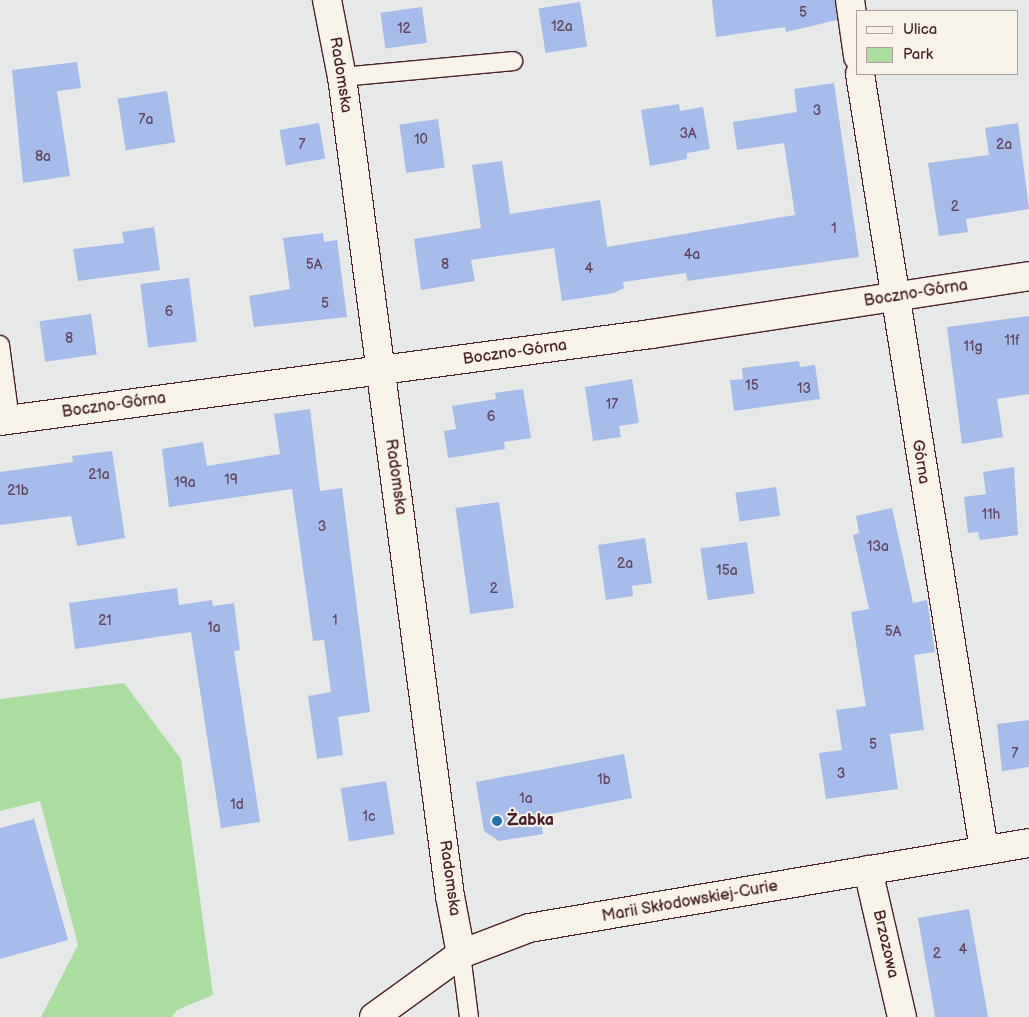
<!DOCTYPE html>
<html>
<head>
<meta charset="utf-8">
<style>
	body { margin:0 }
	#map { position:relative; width:1029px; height:1017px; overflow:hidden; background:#e7e8e8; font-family:"Balsamiq Sans",sans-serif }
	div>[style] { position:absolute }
	.green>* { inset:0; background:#aade9f }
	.building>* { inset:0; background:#a6bcea; transform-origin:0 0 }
	.roads { filter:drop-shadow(1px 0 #4a1f2b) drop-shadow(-1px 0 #4a1f2b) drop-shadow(0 1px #4a1f2b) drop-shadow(0 -1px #4a1f2b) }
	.service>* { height:18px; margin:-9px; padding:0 9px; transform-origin:9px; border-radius:9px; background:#f7f3e8 }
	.minor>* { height:28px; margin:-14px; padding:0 14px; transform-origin:14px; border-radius:14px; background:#f7f3e8 }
	.tertiary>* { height:28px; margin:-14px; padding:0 14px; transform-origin:14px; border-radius:14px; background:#f7f3e8 }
	.dots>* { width:14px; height:14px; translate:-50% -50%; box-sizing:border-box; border:2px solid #f7f3e8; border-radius:50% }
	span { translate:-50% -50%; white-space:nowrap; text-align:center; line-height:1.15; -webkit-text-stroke:4px #f7f3e8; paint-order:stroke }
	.number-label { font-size:14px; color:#61465b }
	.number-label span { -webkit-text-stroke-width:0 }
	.street-label { font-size:16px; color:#4a1f2b }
	.poi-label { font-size:16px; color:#4a1f2b; font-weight:700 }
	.left { translate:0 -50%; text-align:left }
	.legend { position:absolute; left:856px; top:10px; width:162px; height:65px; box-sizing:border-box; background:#f7f3e8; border:1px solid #b29e9c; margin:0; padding:6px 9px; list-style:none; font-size:15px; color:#4a1f2b }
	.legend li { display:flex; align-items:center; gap:10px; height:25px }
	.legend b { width:25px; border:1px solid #b29e9c }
</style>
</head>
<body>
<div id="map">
	<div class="green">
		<i style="clip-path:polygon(124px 683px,181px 759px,213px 995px,177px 1010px,172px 1017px,41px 1017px,78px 945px,40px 801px,0 811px,0 699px)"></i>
	</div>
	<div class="building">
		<i style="clip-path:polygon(712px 0,835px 0,837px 20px,786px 32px,785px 27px,716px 37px)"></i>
		<i style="left:580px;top:2px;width:45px;height:42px;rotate:81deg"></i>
		<i style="left:422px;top:7px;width:36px;height:42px;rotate:82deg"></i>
		<i style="clip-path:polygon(77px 62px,81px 88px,57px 91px,70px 176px,23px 183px,12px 70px)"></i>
		<i style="clip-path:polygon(834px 83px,859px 257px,687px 281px,686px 273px,623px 282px,624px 288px,614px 293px,562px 301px,554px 248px,471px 260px,475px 281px,421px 290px,414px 239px,481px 228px,472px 165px,502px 161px,510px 214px,600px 200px,607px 247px,795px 215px,784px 143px,737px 150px,733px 122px,797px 112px,794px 89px)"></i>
		<i style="left:167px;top:91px;width:52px;height:50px;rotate:81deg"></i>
		<i style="clip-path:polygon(679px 104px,680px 111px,703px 107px,710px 149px,687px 153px,687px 159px,650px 166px,641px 110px)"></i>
		<i style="left:438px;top:119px;width:49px;height:39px;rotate:82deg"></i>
		<i style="left:319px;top:123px;width:36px;height:40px;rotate:80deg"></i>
		<i style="clip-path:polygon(1018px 123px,1029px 209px,966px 219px,968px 232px,939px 236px,928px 163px,989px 155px,985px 128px)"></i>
		<i style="clip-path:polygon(154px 227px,160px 270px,78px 281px,73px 249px,124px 243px,122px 232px)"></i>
		<i style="clip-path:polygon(323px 233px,324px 242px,337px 240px,347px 317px,254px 327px,249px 296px,290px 289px,283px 238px)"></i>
		<i style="left:189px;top:278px;width:64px;height:49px;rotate:83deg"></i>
		<i style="left:91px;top:314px;width:41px;height:52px;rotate:82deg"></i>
		<i style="clip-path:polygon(1029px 316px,1029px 394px,997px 399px,1003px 437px,962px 444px,947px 327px)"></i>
		<i style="clip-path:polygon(799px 361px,800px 367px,815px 365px,820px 399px,734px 411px,730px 380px,743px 379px,742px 368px)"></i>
		<i style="clip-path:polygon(632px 379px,639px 423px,619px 426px,621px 437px,593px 441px,585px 387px)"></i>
		<i style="clip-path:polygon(523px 389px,531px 438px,504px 442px,505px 449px,448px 458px,444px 431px,456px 429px,452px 406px,496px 399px,495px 393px)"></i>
		<i style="clip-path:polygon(310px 409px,320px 491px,342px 488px,370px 712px,338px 717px,343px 755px,317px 759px,308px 696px,331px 692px,324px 640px,313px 641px,292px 489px,169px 507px,162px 449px,203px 442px,207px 466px,280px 454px,274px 414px)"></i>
		<i style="clip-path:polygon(112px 451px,125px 538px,77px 546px,71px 516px,0 525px,0 472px,73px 462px,72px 456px)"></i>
		<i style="clip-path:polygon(1014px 467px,1018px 535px,980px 540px,978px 532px,968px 533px,964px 497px,986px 494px,983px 472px)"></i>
		<i style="left:776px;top:487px;width:29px;height:41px;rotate:82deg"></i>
		<i style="left:499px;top:502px;width:107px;height:44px;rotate:82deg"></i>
		<i style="clip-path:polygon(892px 508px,913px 603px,927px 600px,935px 652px,914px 655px,924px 730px,890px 734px,898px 789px,826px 799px,819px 753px,842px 750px,836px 710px,866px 706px,851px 612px,869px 609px,853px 535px,859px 533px,856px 516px)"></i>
		<i style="clip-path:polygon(645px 538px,652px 583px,632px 586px,633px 596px,606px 600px,598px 545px)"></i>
		<i style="left:747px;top:542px;width:52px;height:47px;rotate:82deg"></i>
		<i style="clip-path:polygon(177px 588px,179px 605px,212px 600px,213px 606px,234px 603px,240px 650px,234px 651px,260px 822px,221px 828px,191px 632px,75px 649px,69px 603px)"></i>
		<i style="clip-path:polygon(1029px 720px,1029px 767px,1002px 771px,997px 724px)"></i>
		<i style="clip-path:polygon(624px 754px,632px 798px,540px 816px,543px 834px,499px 841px,484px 831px,476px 782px)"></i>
		<i style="left:386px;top:781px;width:54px;height:46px;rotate:81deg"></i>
		<i style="clip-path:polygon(34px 819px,68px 940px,0 959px,0 828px)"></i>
		<i style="left:969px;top:909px;width:110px;height:52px;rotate:80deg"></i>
	</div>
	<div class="roads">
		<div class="service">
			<i style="left:342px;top:77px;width:172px;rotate:-5.3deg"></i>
			<i style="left:0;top:345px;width:76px;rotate:82.4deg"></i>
			<i style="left:461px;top:954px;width:64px;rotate:82.8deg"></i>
		</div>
		<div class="minor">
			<i style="left:327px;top:0;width:78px;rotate:79deg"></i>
			<i style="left:342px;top:77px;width:826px;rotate:82.49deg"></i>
			<i style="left:450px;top:896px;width:59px;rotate:79.3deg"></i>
			<i style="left:850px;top:0;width:57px;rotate:81.9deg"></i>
			<i style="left:860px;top:74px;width:786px;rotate:80.92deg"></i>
			<i style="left:0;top:421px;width:657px;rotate:-7.61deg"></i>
			<i style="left:651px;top:334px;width:382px;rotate:-8.7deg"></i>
			<i style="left:868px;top:870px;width:151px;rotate:77deg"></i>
		</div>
		<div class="tertiary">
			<i style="left:374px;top:1017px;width:107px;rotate:-35.9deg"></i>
			<i style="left:461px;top:954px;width:73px;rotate:-20.9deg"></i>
			<i style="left:529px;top:928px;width:507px;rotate:-9.65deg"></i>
		</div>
	</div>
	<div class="dots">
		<i style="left:497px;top:821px;background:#1f6fb2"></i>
	</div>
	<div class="number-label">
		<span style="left:803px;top:13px">5</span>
		<span style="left:562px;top:27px">12a</span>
		<span style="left:404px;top:29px">12</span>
		<span style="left:817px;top:111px">3</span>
		<span style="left:146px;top:120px">7a</span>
		<span style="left:688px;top:134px">3A</span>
		<span style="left:421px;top:140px">10</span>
		<span style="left:302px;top:145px">7</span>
		<span style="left:1004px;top:145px">2a</span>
		<span style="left:43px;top:157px">8a</span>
		<span style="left:955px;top:207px">2</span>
		<span style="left:834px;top:229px">1</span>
		<span style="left:692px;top:255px">4a</span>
		<span style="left:314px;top:265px">5A</span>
		<span style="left:445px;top:265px">8</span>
		<span style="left:589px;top:269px">4</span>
		<span style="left:325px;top:304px">5</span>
		<span style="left:169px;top:312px">6</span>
		<span style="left:69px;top:339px">8</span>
		<span style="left:1012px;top:341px">11f</span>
		<span style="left:973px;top:347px">11g</span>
		<span style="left:752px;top:386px">15</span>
		<span style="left:804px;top:389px">13</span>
		<span style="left:612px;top:405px">17</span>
		<span style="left:491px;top:417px">6</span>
		<span style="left:99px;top:475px">21a</span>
		<span style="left:231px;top:480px">19</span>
		<span style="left:185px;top:483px">19a</span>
		<span style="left:18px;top:491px">21b</span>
		<span style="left:991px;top:515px">11h</span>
		<span style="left:322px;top:527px">3</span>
		<span style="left:878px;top:547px">13a</span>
		<span style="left:625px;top:564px">2a</span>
		<span style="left:727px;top:571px">15a</span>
		<span style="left:494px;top:589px">2</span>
		<span style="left:105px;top:621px">21</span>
		<span style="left:335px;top:621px">1</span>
		<span style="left:214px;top:628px">1a</span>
		<span style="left:893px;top:632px">5A</span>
		<span style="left:873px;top:745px">5</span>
		<span style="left:1015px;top:754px">7</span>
		<span style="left:841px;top:774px">3</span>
		<span style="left:604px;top:780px">1b</span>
		<span style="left:526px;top:799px">1a</span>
		<span style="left:237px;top:805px">1d</span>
		<span style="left:369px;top:817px">1c</span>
		<span style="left:963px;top:950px">4</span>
		<span style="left:937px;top:954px">2</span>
	</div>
	<div class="street-label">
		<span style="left:340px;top:75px;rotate:81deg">Radomska</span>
		<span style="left:916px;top:294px;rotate:-9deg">Boczno-Górna</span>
		<span style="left:515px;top:353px;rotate:-8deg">Boczno-Górna</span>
		<span style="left:114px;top:406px;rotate:-8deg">Boczno-Górna</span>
		<span style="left:920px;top:462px;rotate:81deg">Górna</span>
		<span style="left:395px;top:477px;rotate:82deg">Radomska</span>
		<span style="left:449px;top:878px;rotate:82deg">Radomska</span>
		<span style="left:690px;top:902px;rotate:-10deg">Marii Skłodowskiej-Curie</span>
		<span style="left:885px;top:944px;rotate:77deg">Brzozowa</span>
	</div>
	<div class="poi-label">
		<span class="left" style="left:507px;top:821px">Żabka</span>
	</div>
	<ul class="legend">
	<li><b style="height:6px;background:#f7f3e8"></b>Ulica</li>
	<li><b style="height:14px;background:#aade9f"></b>Park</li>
	</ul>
</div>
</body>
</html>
